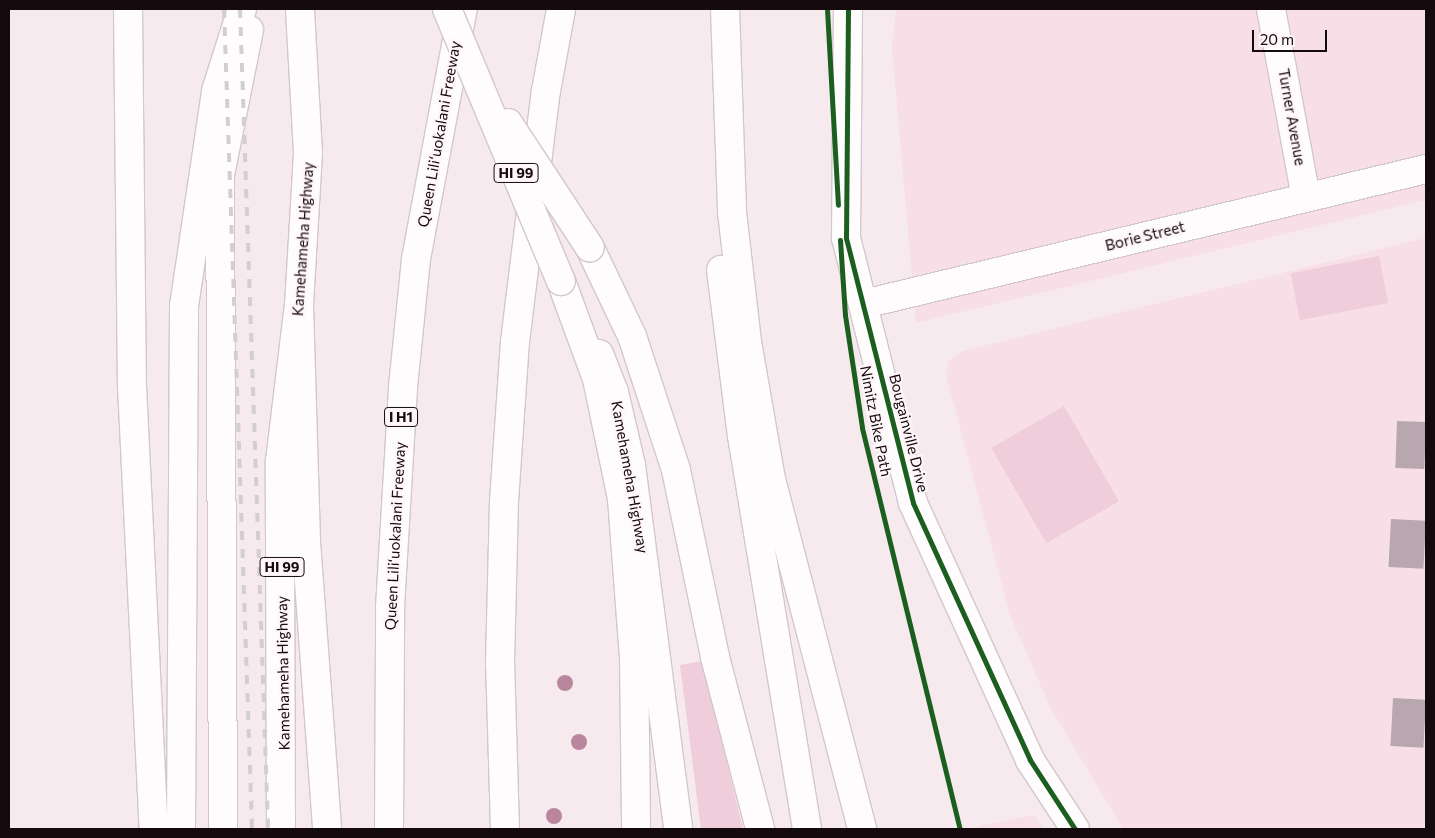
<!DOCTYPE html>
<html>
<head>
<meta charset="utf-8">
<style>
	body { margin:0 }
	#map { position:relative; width:1435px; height:838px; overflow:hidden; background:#f6eaee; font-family:Commissioner,sans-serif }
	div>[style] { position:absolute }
	.built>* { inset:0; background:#f8dfe7 }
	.green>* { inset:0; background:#f0cdda; transform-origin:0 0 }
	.building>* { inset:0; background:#b8a7ae; transform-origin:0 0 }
	.roads { filter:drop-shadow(1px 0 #d3c7cb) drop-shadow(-1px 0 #d3c7cb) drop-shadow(0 1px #d3c7cb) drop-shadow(0 -1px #d3c7cb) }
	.minor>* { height:28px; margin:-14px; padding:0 14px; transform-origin:14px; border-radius:14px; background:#fefcfc }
	.major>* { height:28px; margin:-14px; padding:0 14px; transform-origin:14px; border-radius:14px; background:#fefcfc }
	.highway>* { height:28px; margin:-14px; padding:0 14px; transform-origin:14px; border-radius:14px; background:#fefcfc }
	.rail>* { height:4px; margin-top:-2px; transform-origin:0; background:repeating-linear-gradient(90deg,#d3cfd0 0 9px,transparent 0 18px) }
	.bridges { filter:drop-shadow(1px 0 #d3c7cb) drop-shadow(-1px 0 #d3c7cb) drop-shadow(0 1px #d3c7cb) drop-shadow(0 -1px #d3c7cb) }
	.major-bridge>* { height:28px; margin:-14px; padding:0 14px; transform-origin:14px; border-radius:14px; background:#fefcfc }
	.cycleway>* { height:5px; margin:-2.5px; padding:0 2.5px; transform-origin:2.5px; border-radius:2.5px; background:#1b5e20 }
	.trees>* { width:16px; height:16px; margin:-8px; border-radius:50%; background:#ba869d }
	span { translate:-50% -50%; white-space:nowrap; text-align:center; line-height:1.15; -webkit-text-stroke:4.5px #fef6f9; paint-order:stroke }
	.shield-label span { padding:1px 4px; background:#fef6f9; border:1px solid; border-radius:4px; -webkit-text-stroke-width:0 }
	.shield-label { font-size:14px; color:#150a0e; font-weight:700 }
	.street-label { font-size:15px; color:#150a0e }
	.frame { position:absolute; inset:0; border:10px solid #150a0e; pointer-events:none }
	.scale { position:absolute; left:1252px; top:30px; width:75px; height:22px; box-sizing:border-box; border:2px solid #150a0e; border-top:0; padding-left:6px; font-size:15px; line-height:18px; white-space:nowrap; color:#150a0e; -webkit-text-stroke:4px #fef6f9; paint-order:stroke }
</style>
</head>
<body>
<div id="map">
	<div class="built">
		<i style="clip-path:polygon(896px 9px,1426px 9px,1426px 200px,916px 323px,892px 48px)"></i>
		<i style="clip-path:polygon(1426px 238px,1426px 829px,1123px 829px,1050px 707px,1010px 615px,946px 376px,949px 361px,962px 351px)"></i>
		<i style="clip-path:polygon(1034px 815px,1044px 829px,979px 829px,978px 826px)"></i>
	</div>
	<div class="green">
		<i style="left:1379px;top:256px;width:48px;height:90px;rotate:79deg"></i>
		<i style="left:1064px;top:406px;width:110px;height:84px;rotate:60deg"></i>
		<i style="clip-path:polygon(702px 661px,743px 829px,701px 829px,680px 665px)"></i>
	</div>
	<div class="building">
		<i style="left:1397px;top:421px;width:29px;height:47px;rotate:2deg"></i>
		<i style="left:1391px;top:519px;width:35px;height:48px;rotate:3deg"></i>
		<i style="left:1393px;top:698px;width:33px;height:48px;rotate:3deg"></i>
	</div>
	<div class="roads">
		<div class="minor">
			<i style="left:848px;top:9px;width:229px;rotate:90.5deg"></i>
			<i style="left:846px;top:238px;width:273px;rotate:75.8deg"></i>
			<i style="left:913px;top:503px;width:282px;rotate:65.5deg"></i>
			<i style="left:1030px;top:760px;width:82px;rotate:56.9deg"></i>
			<i style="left:1271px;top:9px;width:191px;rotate:79.5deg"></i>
			<i style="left:864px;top:304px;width:578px;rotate:-13.51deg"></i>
		</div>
		<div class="major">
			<i style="left:128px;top:9px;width:377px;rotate:89.4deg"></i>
			<i style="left:132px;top:386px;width:444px;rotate:87.2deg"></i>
			<i style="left:590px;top:248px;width:98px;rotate:64.5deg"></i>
			<i style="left:632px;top:336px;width:141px;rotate:71.8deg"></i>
			<i style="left:676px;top:470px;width:191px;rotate:78.2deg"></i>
			<i style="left:715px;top:657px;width:178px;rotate:75.3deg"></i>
			<i style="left:599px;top:354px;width:41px;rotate:68.5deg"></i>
			<i style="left:614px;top:392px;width:75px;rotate:76.9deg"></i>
			<i style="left:631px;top:465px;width:367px;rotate:82.6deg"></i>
			<i style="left:281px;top:829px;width:368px;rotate:-90.2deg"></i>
			<i style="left:280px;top:461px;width:157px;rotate:-83.1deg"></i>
			<i style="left:299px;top:305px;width:152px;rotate:-86.6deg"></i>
			<i style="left:308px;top:153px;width:144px;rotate:-93.2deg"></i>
		</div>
		<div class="highway">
			<i style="left:725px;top:9px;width:203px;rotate:88deg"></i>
			<i style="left:732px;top:212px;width:131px;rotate:83.4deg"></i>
			<i style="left:747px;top:342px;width:139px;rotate:80.1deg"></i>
			<i style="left:771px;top:479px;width:362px;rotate:75.4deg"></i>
			<i style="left:721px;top:270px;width:167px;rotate:82.8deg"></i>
			<i style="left:742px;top:436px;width:398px;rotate:80.6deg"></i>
			<i style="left:561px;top:281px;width:104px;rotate:69.8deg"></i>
			<i style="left:597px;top:379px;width:123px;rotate:78.2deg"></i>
			<i style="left:622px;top:499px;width:158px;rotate:85.7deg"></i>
			<i style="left:634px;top:657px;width:172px;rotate:89.3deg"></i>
			<i style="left:299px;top:305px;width:236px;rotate:88.3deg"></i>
			<i style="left:306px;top:541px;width:289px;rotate:85.8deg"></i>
			<i style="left:181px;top:829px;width:523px;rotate:-89.67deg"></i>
			<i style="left:184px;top:306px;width:217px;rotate:-81.5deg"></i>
			<i style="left:216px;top:91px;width:86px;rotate:-72.4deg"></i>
			<i style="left:223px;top:829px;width:654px;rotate:-90.26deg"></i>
			<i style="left:220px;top:175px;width:148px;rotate:-78.7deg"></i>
			<i style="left:389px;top:829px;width:222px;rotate:-89.7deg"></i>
			<i style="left:390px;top:607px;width:220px;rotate:-86.6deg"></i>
			<i style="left:403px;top:387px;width:129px;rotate:-84.2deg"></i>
			<i style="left:416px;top:259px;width:254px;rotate:-79.4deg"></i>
			<i style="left:505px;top:829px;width:165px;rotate:-91.7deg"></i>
			<i style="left:500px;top:664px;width:162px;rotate:-88.6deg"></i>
			<i style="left:504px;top:502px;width:160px;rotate:-86.1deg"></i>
			<i style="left:515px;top:342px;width:253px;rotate:-83deg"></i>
			<i style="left:546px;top:91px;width:83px;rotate:-79.6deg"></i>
		</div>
	</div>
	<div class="rail">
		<i style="left:224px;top:9px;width:820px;rotate:88.04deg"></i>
		<i style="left:240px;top:9px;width:820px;rotate:88.04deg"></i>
	</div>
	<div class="bridges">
		<div class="major-bridge">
			<i style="left:447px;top:9px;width:295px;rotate:67.3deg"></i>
			<i style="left:508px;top:123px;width:149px;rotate:56.7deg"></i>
		</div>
	</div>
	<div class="cycleway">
		<i style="left:827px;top:9px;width:196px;rotate:86.8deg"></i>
		<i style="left:848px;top:9px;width:229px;rotate:90.5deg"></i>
		<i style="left:846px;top:238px;width:273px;rotate:75.8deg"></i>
		<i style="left:913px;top:503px;width:282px;rotate:65.5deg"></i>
		<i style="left:1030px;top:760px;width:82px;rotate:56.9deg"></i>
		<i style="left:840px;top:240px;width:75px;rotate:86.2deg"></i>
		<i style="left:845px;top:315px;width:114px;rotate:81.4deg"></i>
		<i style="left:862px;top:428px;width:413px;rotate:76.3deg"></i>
	</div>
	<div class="trees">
		<i style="left:565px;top:683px"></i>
		<i style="left:579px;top:742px"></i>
		<i style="left:554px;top:816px"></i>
	</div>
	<div class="shield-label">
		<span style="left:516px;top:173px">HI 99</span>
		<span style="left:401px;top:417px">I H1</span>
		<span style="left:282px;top:567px">HI 99</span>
	</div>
	<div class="street-label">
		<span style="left:1292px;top:117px;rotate:80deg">Turner Avenue</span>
		<span style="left:439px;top:134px;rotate:-80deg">Queen Liliʻuokalani Freeway</span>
		<span style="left:1145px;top:236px;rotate:-14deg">Borie Street</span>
		<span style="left:303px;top:239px;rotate:-86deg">Kamehameha Highway</span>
		<span style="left:876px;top:421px;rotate:79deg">Nimitz Bike Path</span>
		<span style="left:909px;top:433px;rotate:76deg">Bougainville Drive</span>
		<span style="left:630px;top:477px;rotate:80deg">Kamehameha Highway</span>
		<span style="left:395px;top:536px;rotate:-87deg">Queen Liliʻuokalani Freeway</span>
		<span style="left:283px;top:673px;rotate:-91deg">Kamehameha Highway</span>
	</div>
	<div class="frame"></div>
	<div class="scale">20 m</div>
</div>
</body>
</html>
